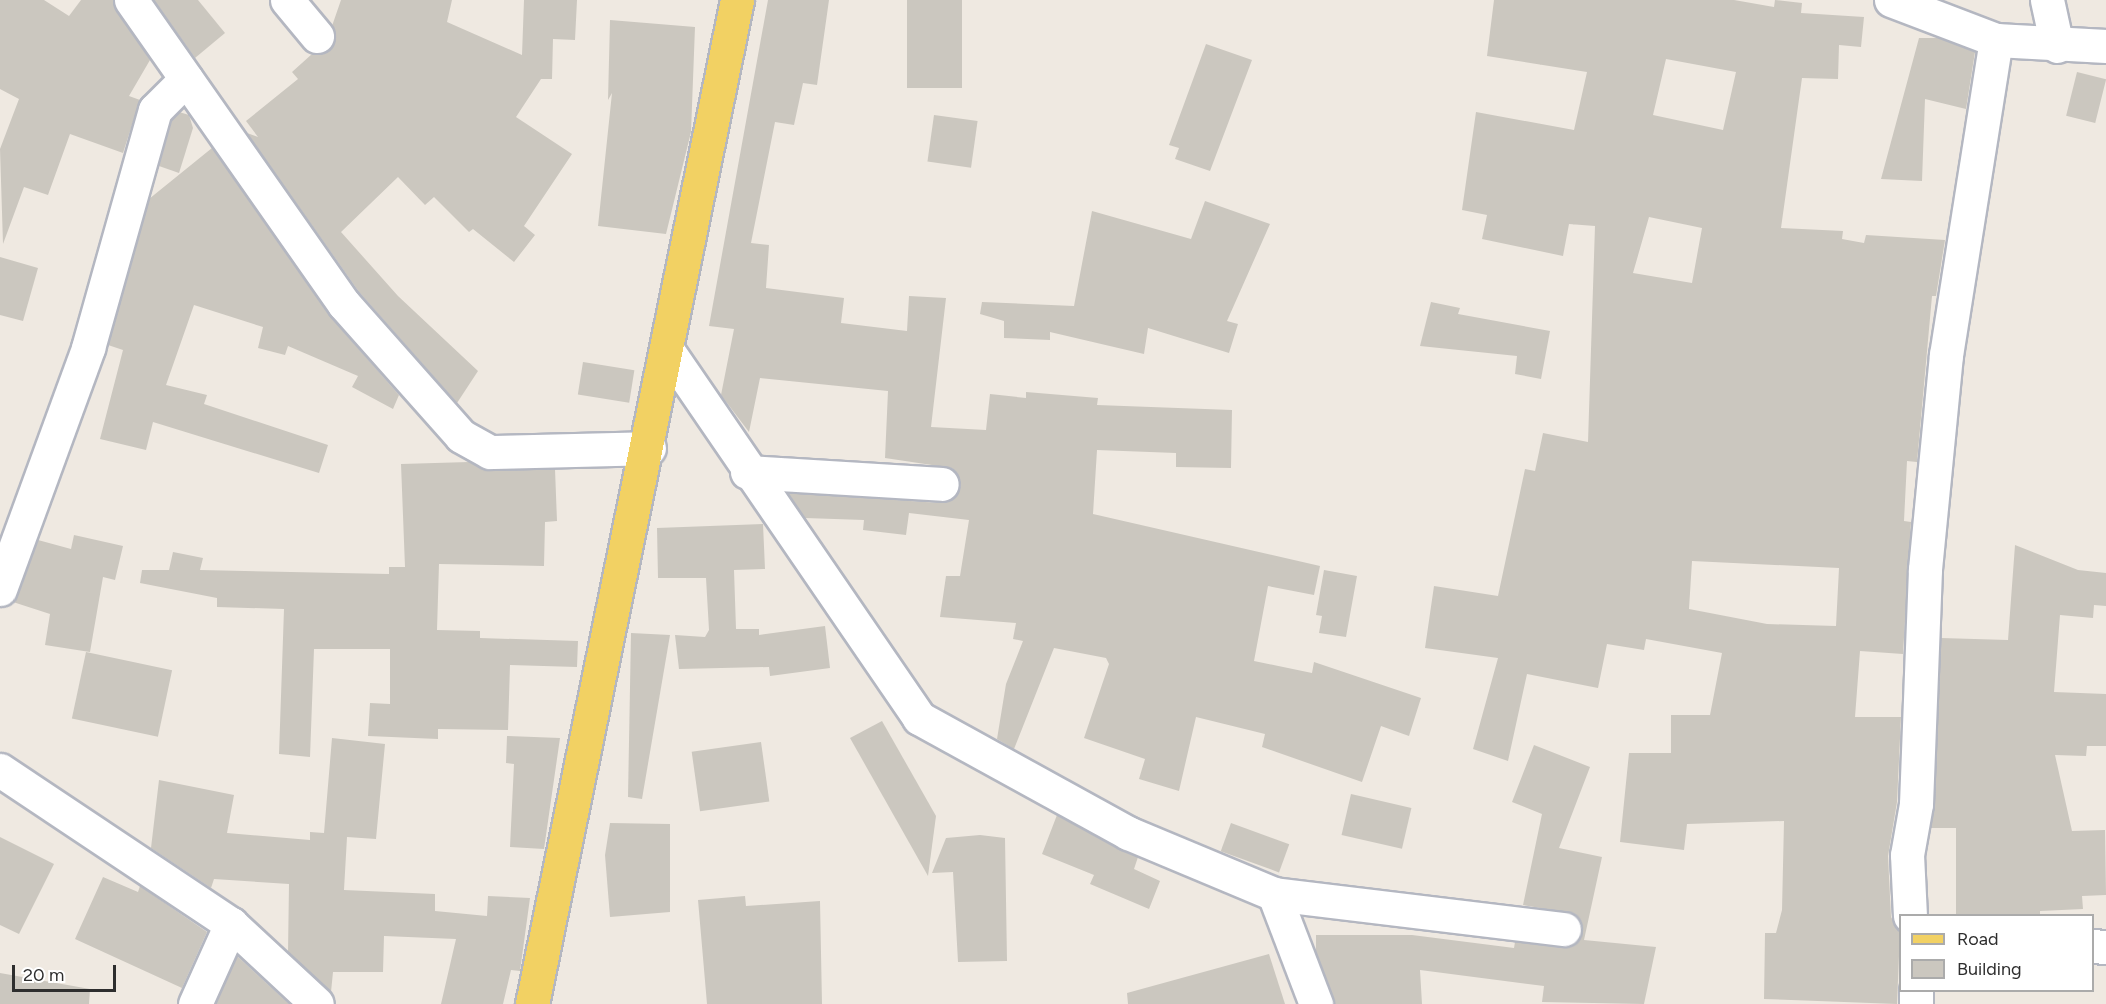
<!DOCTYPE html>
<html>
<head>
<meta charset="utf-8">
<style>
	body { margin:0 }
	#map { position:relative; width:2106px; height:1004px; overflow:hidden; background:#efe9e1; font-family:Figtree,sans-serif }
	div>[style] { position:absolute }
	.building>* { inset:0; background:#cbc7bf; transform-origin:0 0 }
	.roads { filter:drop-shadow(2px 0 #b4b7c1) drop-shadow(-2px 0 #b4b7c1) drop-shadow(0 2px #b4b7c1) drop-shadow(0 -2px #b4b7c1) }
	.minor>* { height:33px; margin:-16.5px; padding:0 16.5px; transform-origin:16.5px; border-radius:16.5px; background:#fff }
	.major>* { height:33px; margin:-16.5px; padding:0 16.5px; transform-origin:16.5px; border-radius:16.5px; background:#f2d163 }
	span { translate:-50% -50%; white-space:nowrap; text-align:center; line-height:1.15; -webkit-text-stroke:4.5px #fff; paint-order:stroke }
	.legend { position:absolute; left:1899px; top:914px; width:195px; height:78px; box-sizing:border-box; background:#fff; border:2px solid #ababab; margin:0; padding:8px 10px; list-style:none; font-size:18px; color:#2e2e2e }
	.legend li { display:flex; align-items:center; gap:12px; height:30px }
	.legend b { width:30px; border:2px solid #ababab }
	.scale { position:absolute; left:12px; top:965px; width:104px; height:27px; box-sizing:border-box; border:3px solid #2e2e2e; border-top:0; padding-left:8px; font-size:18px; line-height:21px; white-space:nowrap; color:#2e2e2e; -webkit-text-stroke:4px #fff; paint-order:stroke }
</style>
</head>
<body>
<div id="map">
	<div class="building">
		<i style="clip-path:polygon(0 0,44px 0,69px 16px,81px 0,113px 0,150px 60px,129px 96px,140px 100px,123px 153px,70px 134px,48px 195px,24px 187px,3px 244px,0 149px,19px 99px,0 89px)"></i>
		<i style="clip-path:polygon(154px 0,198px 0,225px 33px,195px 58px)"></i>
		<i style="clip-path:polygon(341px 0,452px 0,447px 22px,522px 55px,524px 0,577px 0,575px 40px,553px 39px,552px 79px,541px 79px,516px 117px,572px 154px,524px 226px,535px 235px,514px 262px,473px 229px,469px 232px,434px 197px,425px 205px,398px 177px,341px 232px,398px 296px,478px 371px,457px 403px,359px 292px,247px 133px,258px 137px,246px 121px,298px 79px,292px 72px,312px 54px,328px 51px,334px 43px,332px 26px)"></i>
		<i style="clip-path:polygon(768px 0,829px 0,817px 85px,803px 83px,794px 125px,775px 122px,751px 243px,769px 245px,766px 288px,844px 298px,841px 323px,907px 331px,909px 296px,946px 298px,931px 427px,986px 430px,990px 394px,1026px 398px,1026px 392px,1098px 398px,1097px 405px,1232px 410px,1231px 468px,1176px 467px,1176px 453px,1097px 450px,1093px 514px,1320px 566px,1314px 595px,1268px 586px,1254px 661px,1312px 673px,1314px 662px,1421px 698px,1409px 736px,1381px 726px,1362px 782px,1262px 747px,1265px 734px,1196px 717px,1179px 791px,1139px 779px,1145px 759px,1084px 738px,1109px 664px,1106px 658px,1054px 648px,1014px 749px,997px 739px,1006px 684px,1023px 641px,1013px 639px,1016px 623px,940px 617px,946px 576px,960px 576px,969px 520px,909px 513px,906px 535px,863px 530px,864px 520px,805px 518px,788px 493px,941px 503px,957px 495px,961px 485px,952px 468px,885px 458px,888px 391px,760px 378px,749px 432px,721px 395px,734px 329px,709px 326px)"></i>
		<i style="left:907px;top:0;width:55px;height:88px"></i>
		<i style="clip-path:polygon(evenodd,1494px 0,1734px 0,1774px 7px,1775px 0,1802px 3px,1801px 13px,1864px 17px,1861px 47px,1839px 45px,1838px 79px,1802px 78px,1781px 228px,1843px 231px,1842px 239px,1864px 243px,1866px 235px,1945px 240px,1936px 296px,1932px 296px,1917px 462px,1907px 461px,1904px 521px,1911px 522px,1903px 654px,1860px 651px,1855px 717px,1901px 717px,1897px 802px,1888px 856px,1891px 917px,1900px 932px,1897px 1004px,1764px 999px,1765px 933px,1776px 933px,1782px 910px,1784px 821px,1687px 824px,1684px 850px,1620px 842px,1629px 753px,1671px 753px,1671px 715px,1710px 715px,1722px 653px,1646px 639px,1644px 650px,1607px 644px,1598px 688px,1527px 674px,1508px 761px,1473px 749px,1498px 658px,1425px 648px,1434px 586px,1498px 596px,1525px 469px,1535px 471px,1543px 433px,1588px 442px,1595px 226px,1569px 224px,1563px 256px,1482px 239px,1487px 215px,1462px 210px,1476px 112px,1574px 130px,1587px 72px,1487px 56px,1494px 0,1666px 59px,1736px 72px,1723px 130px,1653px 115px,1666px 59px,1494px 0,1649px 217px,1702px 228px,1692px 283px,1633px 273px,1649px 217px,1494px 0,1692px 561px,1839px 568px,1836px 626px,1767px 624px,1689px 609px,1692px 561px)"></i>
		<i style="clip-path:polygon(610px 20px,695px 27px,691px 132px,666px 234px,598px 226px,612px 93px,608px 100px)"></i>
		<i style="clip-path:polygon(1919px 38px,1939px 38px,1975px 52px,1966px 109px,1925px 99px,1922px 181px,1881px 179px)"></i>
		<i style="clip-path:polygon(1206px 44px,1252px 60px,1210px 171px,1175px 159px,1179px 148px,1169px 145px)"></i>
		<i style="left:2077px;top:72px;width:30px;height:45px;rotate:14deg"></i>
		<i style="clip-path:polygon(179px 112px,189px 115px,193px 128px,179px 173px,159px 166px,172px 120px)"></i>
		<i style="left:934px;top:115px;width:44px;height:47px;rotate:8deg"></i>
		<i style="clip-path:polygon(212px 148px,329px 315px,399px 395px,393px 409px,352px 387px,358px 376px,288px 346px,285px 355px,258px 348px,263px 327px,194px 305px,166px 385px,207px 395px,204px 404px,328px 445px,319px 473px,153px 422px,146px 450px,100px 439px,123px 350px,108px 345px,149px 199px)"></i>
		<i style="clip-path:polygon(1205px 201px,1270px 224px,1227px 321px,1238px 324px,1229px 353px,1148px 328px,1144px 354px,1050px 332px,1050px 340px,1004px 338px,1004px 321px,980px 314px,982px 302px,1074px 306px,1092px 211px,1191px 239px)"></i>
		<i style="clip-path:polygon(0 257px,38px 268px,23px 321px,0 315px)"></i>
		<i style="clip-path:polygon(1431px 302px,1460px 308px,1458px 314px,1550px 331px,1541px 379px,1515px 374px,1517px 356px,1420px 346px)"></i>
		<i style="left:583px;top:362px;width:52px;height:33px;rotate:9deg"></i>
		<i style="clip-path:polygon(469px 462px,490px 471px,555px 469px,557px 521px,545px 522px,544px 566px,439px 564px,437px 630px,480px 631px,480px 638px,578px 641px,577px 667px,510px 665px,508px 730px,438px 729px,438px 739px,368px 736px,370px 703px,390px 704px,390px 649px,314px 649px,310px 757px,279px 754px,284px 609px,217px 607px,217px 598px,140px 583px,142px 570px,169px 570px,173px 552px,203px 558px,200px 570px,389px 574px,389px 567px,405px 567px,401px 464px)"></i>
		<i style="clip-path:polygon(763px 524px,765px 569px,734px 570px,736px 629px,759px 629px,759px 635px,825px 626px,830px 668px,770px 676px,769px 667px,679px 669px,675px 635px,705px 637px,709px 630px,706px 578px,658px 578px,657px 528px)"></i>
		<i style="clip-path:polygon(74px 535px,123px 546px,115px 580px,103px 577px,90px 652px,45px 645px,50px 614px,13px 602px,38px 540px,71px 549px)"></i>
		<i style="clip-path:polygon(2015px 545px,2078px 570px,2106px 573px,2106px 606px,2094px 605px,2093px 618px,2060px 615px,2054px 692px,2106px 694px,2106px 746px,2087px 746px,2086px 756px,2055px 755px,2072px 831px,2105px 830px,2106px 895px,2082px 896px,2083px 909px,2040px 911px,2040px 915px,1956px 915px,1956px 828px,1931px 828px,1941px 638px,2008px 640px)"></i>
		<i style="clip-path:polygon(1324px 570px,1357px 576px,1346px 637px,1319px 633px,1322px 616px,1316px 615px)"></i>
		<i style="clip-path:polygon(631px 633px,670px 635px,642px 799px,628px 797px)"></i>
		<i style="left:86px;top:652px;width:88px;height:68px;rotate:12deg"></i>
		<i style="clip-path:polygon(882px 721px,936px 816px,928px 876px,850px 738px)"></i>
		<i style="clip-path:polygon(507px 736px,560px 738px,544px 849px,510px 847px,514px 764px,506px 763px)"></i>
		<i style="clip-path:polygon(332px 738px,385px 744px,376px 839px,347px 837px,344px 890px,435px 894px,435px 911px,487px 916px,488px 896px,530px 898px,520px 971px,511px 970px,503px 1004px,441px 1004px,456px 939px,384px 936px,383px 972px,333px 972px,331px 992px,288px 952px,289px 884px,214px 879px,211px 888px,151px 848px,159px 780px,234px 795px,227px 833px,310px 840px,310px 832px,324px 833px)"></i>
		<i style="left:761px;top:742px;width:60px;height:70px;rotate:82deg"></i>
		<i style="clip-path:polygon(1534px 745px,1590px 767px,1559px 848px,1602px 857px,1584px 940px,1656px 947px,1644px 1004px,1542px 1002px,1544px 986px,1420px 970px,1422px 1004px,1334px 1004px,1316px 952px,1316px 935px,1412px 935px,1514px 948px,1515px 942px,1562px 948px,1579px 941px,1581px 922px,1575px 914px,1523px 905px,1542px 814px,1512px 802px)"></i>
		<i style="left:1351px;top:794px;width:62px;height:42px;rotate:13deg"></i>
		<i style="clip-path:polygon(1057px 815px,1138px 857px,1134px 869px,1160px 881px,1149px 909px,1090px 884px,1094px 875px,1042px 854px)"></i>
		<i style="clip-path:polygon(610px 823px,670px 824px,670px 912px,610px 917px,605px 855px)"></i>
		<i style="left:1231px;top:823px;width:62px;height:30px;rotate:20deg"></i>
		<i style="clip-path:polygon(980px 835px,1005px 838px,1007px 961px,958px 962px,953px 872px,932px 873px,946px 838px)"></i>
		<i style="clip-path:polygon(0 837px,54px 864px,19px 934px,0 925px)"></i>
		<i style="clip-path:polygon(103px 877px,138px 892px,140px 886px,207px 932px,182px 988px,75px 939px)"></i>
		<i style="clip-path:polygon(745px 896px,746px 906px,820px 901px,822px 1004px,707px 1004px,698px 900px)"></i>
		<i style="clip-path:polygon(1269px 954px,1285px 1004px,1128px 1004px,1127px 993px)"></i>
		<i style="clip-path:polygon(237px 956px,289px 1004px,216px 1004px)"></i>
		<i style="clip-path:polygon(0 973px,90px 989px,89px 1004px,0 1004px)"></i>
	</div>
	<div class="roads">
		<div class="minor">
			<i style="left:131px;top:0;width:371px;rotate:55deg"></i>
			<i style="left:344px;top:304px;width:176px;rotate:48.4deg"></i>
			<i style="left:461px;top:436px;width:33px;rotate:29deg"></i>
			<i style="left:490px;top:452px;width:159px;rotate:-1.4deg"></i>
			<i style="left:287px;top:0;width:47px;rotate:50.2deg"></i>
			<i style="left:1891px;top:0;width:112px;rotate:20.9deg"></i>
			<i style="left:1996px;top:40px;width:110px;rotate:3.1deg"></i>
			<i style="left:2047px;top:0;width:47px;rotate:77.7deg"></i>
			<i style="left:668px;top:351px;width:445px;rotate:55.6deg"></i>
			<i style="left:919px;top:718px;width:239px;rotate:28.8deg"></i>
			<i style="left:1128px;top:833px;width:158px;rotate:22.7deg"></i>
			<i style="left:1274px;top:894px;width:292px;rotate:6.9deg"></i>
			<i style="left:747px;top:472px;width:195px;rotate:3.5deg"></i>
			<i style="left:0;top:589px;width:257px;rotate:-69.9deg"></i>
			<i style="left:88px;top:348px;width:247px;rotate:-74.3deg"></i>
			<i style="left:155px;top:110px;width:44px;rotate:-45deg"></i>
			<i style="left:0;top:770px;width:278px;rotate:33.7deg"></i>
			<i style="left:231px;top:924px;width:117px;rotate:42.9deg"></i>
			<i style="left:1274px;top:894px;width:118px;rotate:69.1deg"></i>
			<i style="left:1910px;top:916px;width:61px;rotate:-92.8deg"></i>
			<i style="left:1907px;top:855px;width:52px;rotate:-80deg"></i>
			<i style="left:1916px;top:804px;width:235px;rotate:-87.8deg"></i>
			<i style="left:1925px;top:569px;width:215px;rotate:-84.4deg"></i>
			<i style="left:1946px;top:355px;width:319px;rotate:-81deg"></i>
			<i style="left:2092px;top:946px;width:14px;rotate:4deg"></i>
			<i style="left:1916px;top:990px;width:14px;rotate:90deg"></i>
			<i style="left:195px;top:1004px;width:88px;rotate:-65.8deg"></i>
		</div>
		<div class="major">
			<i style="left:532px;top:1004px;width:1025px;rotate:-78.46deg"></i>
		</div>
	</div>
	<ul class="legend">
	<li><b style="height:8px;background:#f2d163"></b>Road</li>
	<li><b style="height:16px;background:#cbc7bf"></b>Building</li>
	</ul>
	<div class="scale">20 m</div>
</div>
</body>
</html>
